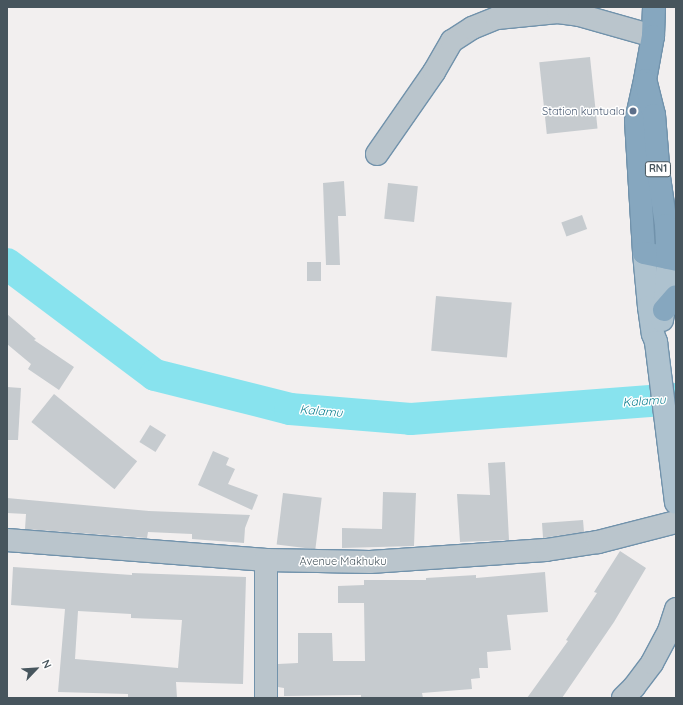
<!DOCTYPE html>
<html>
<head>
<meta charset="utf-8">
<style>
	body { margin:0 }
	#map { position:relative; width:683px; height:705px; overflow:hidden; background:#f2efef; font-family:Quicksand,sans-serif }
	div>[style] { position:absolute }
	.river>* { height:32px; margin:-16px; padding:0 16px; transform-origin:16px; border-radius:16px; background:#88e3ee }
	.building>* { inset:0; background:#c6cbcf; transform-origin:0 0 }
	.roads { filter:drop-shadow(1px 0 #7192ab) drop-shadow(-1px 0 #7192ab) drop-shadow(0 1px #7192ab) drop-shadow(0 -1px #7192ab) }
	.minor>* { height:22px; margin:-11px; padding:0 11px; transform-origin:11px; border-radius:11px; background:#bac5cc }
	.major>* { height:22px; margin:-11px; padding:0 11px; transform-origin:11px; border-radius:11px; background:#aec2cf }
	.highway>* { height:22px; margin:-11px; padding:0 11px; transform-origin:11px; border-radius:11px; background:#86a7bf }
	.dots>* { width:11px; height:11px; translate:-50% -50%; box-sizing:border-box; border:2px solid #fff; border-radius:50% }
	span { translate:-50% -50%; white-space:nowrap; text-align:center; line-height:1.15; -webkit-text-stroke:3px #fff; paint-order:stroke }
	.shield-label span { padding:1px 3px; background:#fff; border:1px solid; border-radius:3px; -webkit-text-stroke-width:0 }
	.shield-label { font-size:10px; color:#47555d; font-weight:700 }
	.service-label { font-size:11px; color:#4e5e75 }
	.right { translate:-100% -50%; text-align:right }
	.street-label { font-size:11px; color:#47555d }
	.water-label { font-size:12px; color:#0b7f8f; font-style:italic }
	.frame { position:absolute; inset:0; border:8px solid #47555d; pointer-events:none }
	.north { position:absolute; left:16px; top:649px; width:40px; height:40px; -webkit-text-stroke:3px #fff; paint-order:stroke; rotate:65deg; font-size:11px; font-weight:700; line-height:16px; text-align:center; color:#47555d }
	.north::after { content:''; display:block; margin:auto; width:14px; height:18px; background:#47555d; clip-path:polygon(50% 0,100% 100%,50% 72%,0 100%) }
</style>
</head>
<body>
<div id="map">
	<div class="river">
		<i style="left:7px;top:264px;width:185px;rotate:36.9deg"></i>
		<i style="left:155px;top:375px;width:139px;rotate:14.1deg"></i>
		<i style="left:290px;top:409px;width:121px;rotate:4.7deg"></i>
		<i style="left:411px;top:419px;width:266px;rotate:-4.3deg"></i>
	</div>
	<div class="building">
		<i style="left:590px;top:57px;width:72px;height:51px;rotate:84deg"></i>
		<i style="clip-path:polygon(344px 181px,346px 216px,338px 216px,340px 265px,326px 265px,323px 183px)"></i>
		<i style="left:388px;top:183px;width:30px;height:36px;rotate:6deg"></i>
		<i style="left:582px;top:215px;width:15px;height:22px;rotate:70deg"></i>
		<i style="left:307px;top:262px;width:14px;height:19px"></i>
		<i style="left:436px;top:296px;width:76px;height:55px;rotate:5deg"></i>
		<i style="clip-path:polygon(7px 314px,36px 339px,34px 340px,74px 367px,59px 390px,28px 369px,31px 364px,7px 344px)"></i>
		<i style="clip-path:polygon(7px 387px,21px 388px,18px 440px,7px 440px)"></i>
		<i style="left:54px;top:394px;width:107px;height:36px;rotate:39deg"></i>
		<i style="left:150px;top:425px;width:19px;height:20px;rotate:32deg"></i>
		<i style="clip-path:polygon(213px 451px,229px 458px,226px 465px,235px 469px,228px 484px,258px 495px,252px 510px,198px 485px)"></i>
		<i style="clip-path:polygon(505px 462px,509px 540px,460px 542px,457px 494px,490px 495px,488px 463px)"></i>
		<i style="clip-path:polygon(383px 492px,416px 493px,414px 546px,342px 548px,342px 528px,382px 529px)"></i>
		<i style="left:283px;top:493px;width:39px;height:52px;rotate:7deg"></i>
		<i style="clip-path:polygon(7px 498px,149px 511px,250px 515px,245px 528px,244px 543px,192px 539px,192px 534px,148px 532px,147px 538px,25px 529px,26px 514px,7px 513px)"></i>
		<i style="clip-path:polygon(583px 520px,584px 532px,543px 538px,542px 523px)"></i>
		<i style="clip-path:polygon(620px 551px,646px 568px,614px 622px,562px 698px,527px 698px,568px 641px,566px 640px,597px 593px,594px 592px)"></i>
		<i style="clip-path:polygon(evenodd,13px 567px,132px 575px,132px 573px,246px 577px,243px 684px,176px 682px,177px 698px,128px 698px,128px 694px,58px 692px,65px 609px,11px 605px,13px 567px,78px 611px,131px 614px,131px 618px,182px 620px,178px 668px,75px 659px,78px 611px)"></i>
		<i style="clip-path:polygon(545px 572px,548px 612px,507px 615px,511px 650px,487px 652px,488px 668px,479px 668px,480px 678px,471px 679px,472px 689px,422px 693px,423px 698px,361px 698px,361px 695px,284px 696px,284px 688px,278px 687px,278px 664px,298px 663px,298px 633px,332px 633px,333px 661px,365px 661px,364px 603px,338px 603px,338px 586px,364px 585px,364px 580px,426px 580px,426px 578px,476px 575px,476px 578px)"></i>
	</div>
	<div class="roads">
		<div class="minor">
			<i style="left:377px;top:154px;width:100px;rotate:-55.2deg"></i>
			<i style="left:434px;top:72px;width:36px;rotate:-60deg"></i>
			<i style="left:452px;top:41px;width:24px;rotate:-33deg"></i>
			<i style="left:472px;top:28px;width:27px;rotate:-22deg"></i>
			<i style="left:497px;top:18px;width:61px;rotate:-5.6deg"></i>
			<i style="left:558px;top:12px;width:21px;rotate:8deg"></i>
			<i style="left:579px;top:15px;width:77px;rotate:15.8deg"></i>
			<i style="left:7px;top:540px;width:260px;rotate:4.4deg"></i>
			<i style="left:266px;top:560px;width:104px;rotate:1.1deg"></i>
			<i style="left:370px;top:562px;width:176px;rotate:-3.9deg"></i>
			<i style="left:546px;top:550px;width:53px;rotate:-8.7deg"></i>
			<i style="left:598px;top:542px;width:81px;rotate:-14.4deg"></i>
			<i style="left:266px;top:560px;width:138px;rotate:90deg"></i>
			<i style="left:623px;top:698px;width:16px;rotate:-45deg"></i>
			<i style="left:634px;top:687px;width:30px;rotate:-53deg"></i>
			<i style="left:652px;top:663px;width:36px;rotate:-62deg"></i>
			<i style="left:669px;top:631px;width:23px;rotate:-72deg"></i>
		</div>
		<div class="major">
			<i style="left:644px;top:253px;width:54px;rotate:84.7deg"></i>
			<i style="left:649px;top:307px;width:27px;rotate:82deg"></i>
			<i style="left:653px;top:334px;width:9px;rotate:69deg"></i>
			<i style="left:656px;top:342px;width:162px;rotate:82.9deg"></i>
			<i style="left:662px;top:320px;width:18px;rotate:-81deg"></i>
			<i style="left:665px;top:302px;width:44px;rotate:-86.1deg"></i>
		</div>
		<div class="highway">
			<i style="left:654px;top:7px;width:29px;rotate:92deg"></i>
			<i style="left:653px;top:36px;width:45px;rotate:100.3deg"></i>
			<i style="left:645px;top:80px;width:42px;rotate:102.4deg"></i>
			<i style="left:636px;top:121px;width:132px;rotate:86.5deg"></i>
			<i style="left:644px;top:253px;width:33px;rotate:12deg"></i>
			<i style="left:646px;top:83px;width:33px;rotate:76deg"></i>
			<i style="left:654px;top:115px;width:62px;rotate:85.4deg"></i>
			<i style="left:659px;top:177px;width:49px;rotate:81.7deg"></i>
			<i style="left:666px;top:225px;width:33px;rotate:87deg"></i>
			<i style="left:664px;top:310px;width:18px;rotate:-49deg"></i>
		</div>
	</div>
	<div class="dots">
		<i style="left:633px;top:111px;background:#5c6f8a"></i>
	</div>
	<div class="shield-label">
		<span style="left:658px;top:169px">RN1</span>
	</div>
	<div class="service-label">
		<span class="right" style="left:625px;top:111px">Station kuntuala</span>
	</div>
	<div class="street-label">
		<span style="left:343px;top:561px">Avenue Makhuku</span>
	</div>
	<div class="water-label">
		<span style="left:644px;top:401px;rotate:-4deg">Kalamu</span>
		<span style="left:321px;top:411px;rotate:5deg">Kalamu</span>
	</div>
	<div class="frame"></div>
	<div class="north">N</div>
</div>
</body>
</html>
